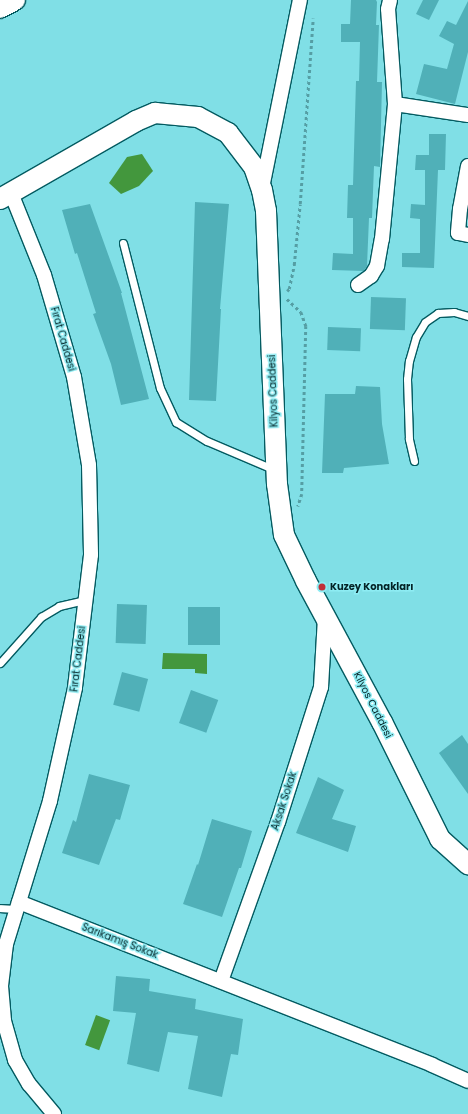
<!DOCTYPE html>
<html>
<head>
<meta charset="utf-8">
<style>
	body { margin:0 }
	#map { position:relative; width:468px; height:1114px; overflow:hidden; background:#80dfe6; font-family:Poppins,sans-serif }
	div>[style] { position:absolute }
	.water>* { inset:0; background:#43973d; transform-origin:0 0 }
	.building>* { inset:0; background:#50b0b8; transform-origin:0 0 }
	.path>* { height:2.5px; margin-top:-1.25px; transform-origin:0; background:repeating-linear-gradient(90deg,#559ea4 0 3px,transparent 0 6px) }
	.roads { filter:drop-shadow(1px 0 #035b61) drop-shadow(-1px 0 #035b61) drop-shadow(0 1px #035b61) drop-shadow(0 -1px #035b61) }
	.lane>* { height:7px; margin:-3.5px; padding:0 3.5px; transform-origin:3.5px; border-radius:3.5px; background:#fff }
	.street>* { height:14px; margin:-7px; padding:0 7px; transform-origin:7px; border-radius:7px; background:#fff }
	.secondary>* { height:20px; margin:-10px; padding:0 10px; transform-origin:10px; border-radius:10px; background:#fff }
	.dots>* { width:11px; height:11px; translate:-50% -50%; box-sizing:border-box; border:2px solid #8decf3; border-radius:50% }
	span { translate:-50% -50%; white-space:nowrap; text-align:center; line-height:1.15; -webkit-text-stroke:3px #8decf3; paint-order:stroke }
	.street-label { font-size:10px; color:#042326 }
	.poi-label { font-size:10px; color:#042326; font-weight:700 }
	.left { translate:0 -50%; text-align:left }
</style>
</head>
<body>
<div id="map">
	<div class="water">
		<i style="clip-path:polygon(142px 154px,153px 171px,139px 186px,121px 194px,109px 183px,127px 157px)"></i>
		<i style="clip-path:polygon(163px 653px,207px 654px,207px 674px,195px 673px,195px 669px,162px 669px)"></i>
		<i style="left:96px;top:1015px;width:15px;height:32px;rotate:20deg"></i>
	</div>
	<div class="building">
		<i style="clip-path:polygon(351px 0,376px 0,377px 2px,376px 25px,379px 25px,377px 82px,382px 82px,380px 167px,374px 166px,372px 218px,369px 218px,367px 266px,364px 271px,332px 270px,333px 253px,353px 254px,353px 218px,347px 218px,348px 185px,353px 185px,356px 81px,359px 81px,360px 42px,341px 42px,341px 24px,350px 24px)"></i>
		<i style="clip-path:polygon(423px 0,439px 0,429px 20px,416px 14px)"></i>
		<i style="clip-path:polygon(468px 1px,468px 52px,455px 104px,416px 94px,424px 64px,447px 69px,454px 44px,439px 36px,447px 21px,456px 25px)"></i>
		<i style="clip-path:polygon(429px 134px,446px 134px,445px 170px,438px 170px,434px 268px,402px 267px,402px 253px,420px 253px,420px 219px,410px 218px,411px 204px,425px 205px,425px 170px,415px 170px,416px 155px,429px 155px)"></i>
		<i style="clip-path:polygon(195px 202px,229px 204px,220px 309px,221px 309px,216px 401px,189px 400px)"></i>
		<i style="clip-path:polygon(90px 204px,122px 293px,121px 293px,149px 399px,121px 405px,111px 364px,93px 314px,96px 313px,77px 253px,75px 254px,62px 210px)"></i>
		<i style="left:371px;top:297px;width:35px;height:32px;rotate:2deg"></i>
		<i style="left:328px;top:327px;width:33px;height:23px;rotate:2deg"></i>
		<i style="clip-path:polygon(356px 386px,380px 387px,382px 424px,389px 464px,344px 468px,343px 473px,322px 473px,325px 394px,355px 394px)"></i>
		<i style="left:117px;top:604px;width:30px;height:39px;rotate:2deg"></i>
		<i style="left:188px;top:607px;width:32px;height:38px"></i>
		<i style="left:122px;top:672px;width:27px;height:34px;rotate:15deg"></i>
		<i style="left:191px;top:690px;width:29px;height:35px;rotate:20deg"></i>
		<i style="clip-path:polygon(462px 735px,468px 744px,468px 794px,439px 753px)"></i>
		<i style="clip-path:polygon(89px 774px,130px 785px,120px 820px,116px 819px,99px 865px,62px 853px,73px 820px,76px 822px)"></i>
		<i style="clip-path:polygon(318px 777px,344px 790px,332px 819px,356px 826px,348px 852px,296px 833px)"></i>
		<i style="clip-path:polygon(212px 819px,252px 831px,241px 868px,239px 868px,222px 917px,183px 904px,197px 864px,198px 865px)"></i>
		<i style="clip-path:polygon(116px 976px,150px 979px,149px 991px,196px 999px,195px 1009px,243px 1019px,238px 1055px,231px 1054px,222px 1097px,188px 1089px,198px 1036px,168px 1032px,159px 1072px,127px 1064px,136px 1013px,113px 1011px)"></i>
	</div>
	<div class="path">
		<i style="left:287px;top:291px;width:3px;rotate:-45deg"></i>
		<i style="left:289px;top:289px;width:25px;rotate:-78deg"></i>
		<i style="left:294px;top:265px;width:61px;rotate:-84.4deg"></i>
		<i style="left:300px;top:204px;width:186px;rotate:-86deg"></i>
		<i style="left:287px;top:299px;width:19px;rotate:43deg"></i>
		<i style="left:301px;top:312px;width:15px;rotate:70deg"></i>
		<i style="left:306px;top:326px;width:168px;rotate:91.4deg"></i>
		<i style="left:302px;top:494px;width:13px;rotate:108deg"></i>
	</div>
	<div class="roads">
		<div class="lane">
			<i style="left:123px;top:243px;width:150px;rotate:75.7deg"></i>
			<i style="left:160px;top:388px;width:38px;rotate:65deg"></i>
			<i style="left:176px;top:422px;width:36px;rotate:32deg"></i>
			<i style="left:207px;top:441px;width:74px;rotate:23.1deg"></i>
			<i style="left:414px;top:461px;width:23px;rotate:-103deg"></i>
			<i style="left:409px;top:439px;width:60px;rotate:-91.9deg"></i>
			<i style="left:407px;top:379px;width:18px;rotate:-84deg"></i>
			<i style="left:409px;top:361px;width:25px;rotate:-74deg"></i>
			<i style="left:416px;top:337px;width:17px;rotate:-59deg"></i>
			<i style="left:425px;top:322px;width:16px;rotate:-35deg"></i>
			<i style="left:438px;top:313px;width:16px;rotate:-4deg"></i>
			<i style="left:454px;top:312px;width:15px;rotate:16deg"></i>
			<i style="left:0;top:663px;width:62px;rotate:-48.3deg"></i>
			<i style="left:41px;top:617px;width:21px;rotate:-31deg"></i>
			<i style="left:59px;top:606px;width:27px;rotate:-13deg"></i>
			<i style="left:0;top:908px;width:16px;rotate:4deg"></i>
		</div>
		<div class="street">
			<i style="left:395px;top:104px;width:74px;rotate:8.6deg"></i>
			<i style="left:468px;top:166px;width:44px;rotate:100.5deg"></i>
			<i style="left:460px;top:209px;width:24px;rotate:95deg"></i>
			<i style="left:458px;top:233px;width:10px;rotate:11deg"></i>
			<i style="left:262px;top:188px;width:192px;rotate:-78.6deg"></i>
			<i style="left:11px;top:193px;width:88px;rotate:68.1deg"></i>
			<i style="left:44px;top:275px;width:106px;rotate:73.6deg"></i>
			<i style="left:74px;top:377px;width:89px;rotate:80.3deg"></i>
			<i style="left:89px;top:465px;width:90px;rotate:88.7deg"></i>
			<i style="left:91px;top:555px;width:134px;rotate:96.9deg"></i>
			<i style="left:75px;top:688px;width:116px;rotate:102.5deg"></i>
			<i style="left:50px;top:801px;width:150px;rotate:107.1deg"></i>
			<i style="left:6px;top:944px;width:42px;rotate:96.8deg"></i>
			<i style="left:1px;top:986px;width:35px;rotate:85deg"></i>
			<i style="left:4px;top:1021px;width:41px;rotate:74.2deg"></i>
			<i style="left:15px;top:1060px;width:28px;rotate:60deg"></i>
			<i style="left:29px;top:1084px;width:39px;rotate:50deg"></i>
			<i style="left:358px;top:285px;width:16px;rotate:-35deg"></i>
			<i style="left:371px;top:276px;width:12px;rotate:-59deg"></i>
			<i style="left:377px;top:266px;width:27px;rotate:-80deg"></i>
			<i style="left:382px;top:239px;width:136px;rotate:-84.5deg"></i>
			<i style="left:395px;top:104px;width:95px;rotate:-94.2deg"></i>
			<i style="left:388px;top:9px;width:9px;rotate:-77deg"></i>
			<i style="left:19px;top:902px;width:444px;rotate:21.5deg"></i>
			<i style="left:432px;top:1065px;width:39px;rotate:24deg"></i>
			<i style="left:221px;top:981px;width:169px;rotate:-70.3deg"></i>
			<i style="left:278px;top:822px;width:142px;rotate:-72.3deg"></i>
			<i style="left:321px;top:687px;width:69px;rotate:-86.7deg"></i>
		</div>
		<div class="secondary">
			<i style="left:0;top:8px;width:17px;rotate:-28deg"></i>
			<i style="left:0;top:199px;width:157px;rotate:-29.8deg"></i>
			<i style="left:136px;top:121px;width:21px;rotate:-23deg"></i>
			<i style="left:155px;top:113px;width:43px;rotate:5.3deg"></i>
			<i style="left:198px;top:117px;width:34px;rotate:28deg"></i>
			<i style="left:228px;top:133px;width:43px;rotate:52.6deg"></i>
			<i style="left:254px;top:167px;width:24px;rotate:71deg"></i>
			<i style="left:262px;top:190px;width:21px;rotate:79deg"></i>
			<i style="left:266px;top:211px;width:273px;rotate:87.7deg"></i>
			<i style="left:277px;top:484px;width:51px;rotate:82.2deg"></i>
			<i style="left:284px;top:535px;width:51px;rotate:64.4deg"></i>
			<i style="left:306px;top:581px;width:160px;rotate:61.7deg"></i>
			<i style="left:382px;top:722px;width:131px;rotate:63.6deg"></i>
			<i style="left:440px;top:839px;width:38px;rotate:42deg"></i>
		</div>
	</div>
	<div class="dots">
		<i style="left:322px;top:587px;background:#c03039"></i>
	</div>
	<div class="street-label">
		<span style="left:63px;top:339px;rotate:74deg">Fırat Caddesi</span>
		<span style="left:273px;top:391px;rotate:-92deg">Kilyos Caddesi</span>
		<span style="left:78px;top:659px;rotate:-83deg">Fırat Caddesi</span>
		<span style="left:373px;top:705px;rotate:63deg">Kilyos Caddesi</span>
		<span style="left:284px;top:801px;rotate:-72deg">Aksak Sokak</span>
		<span style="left:120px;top:941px;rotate:21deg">Sarıkamış Sokak</span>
	</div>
	<div class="poi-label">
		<span class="left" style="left:330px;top:587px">Kuzey Konakları</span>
	</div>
</div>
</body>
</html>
